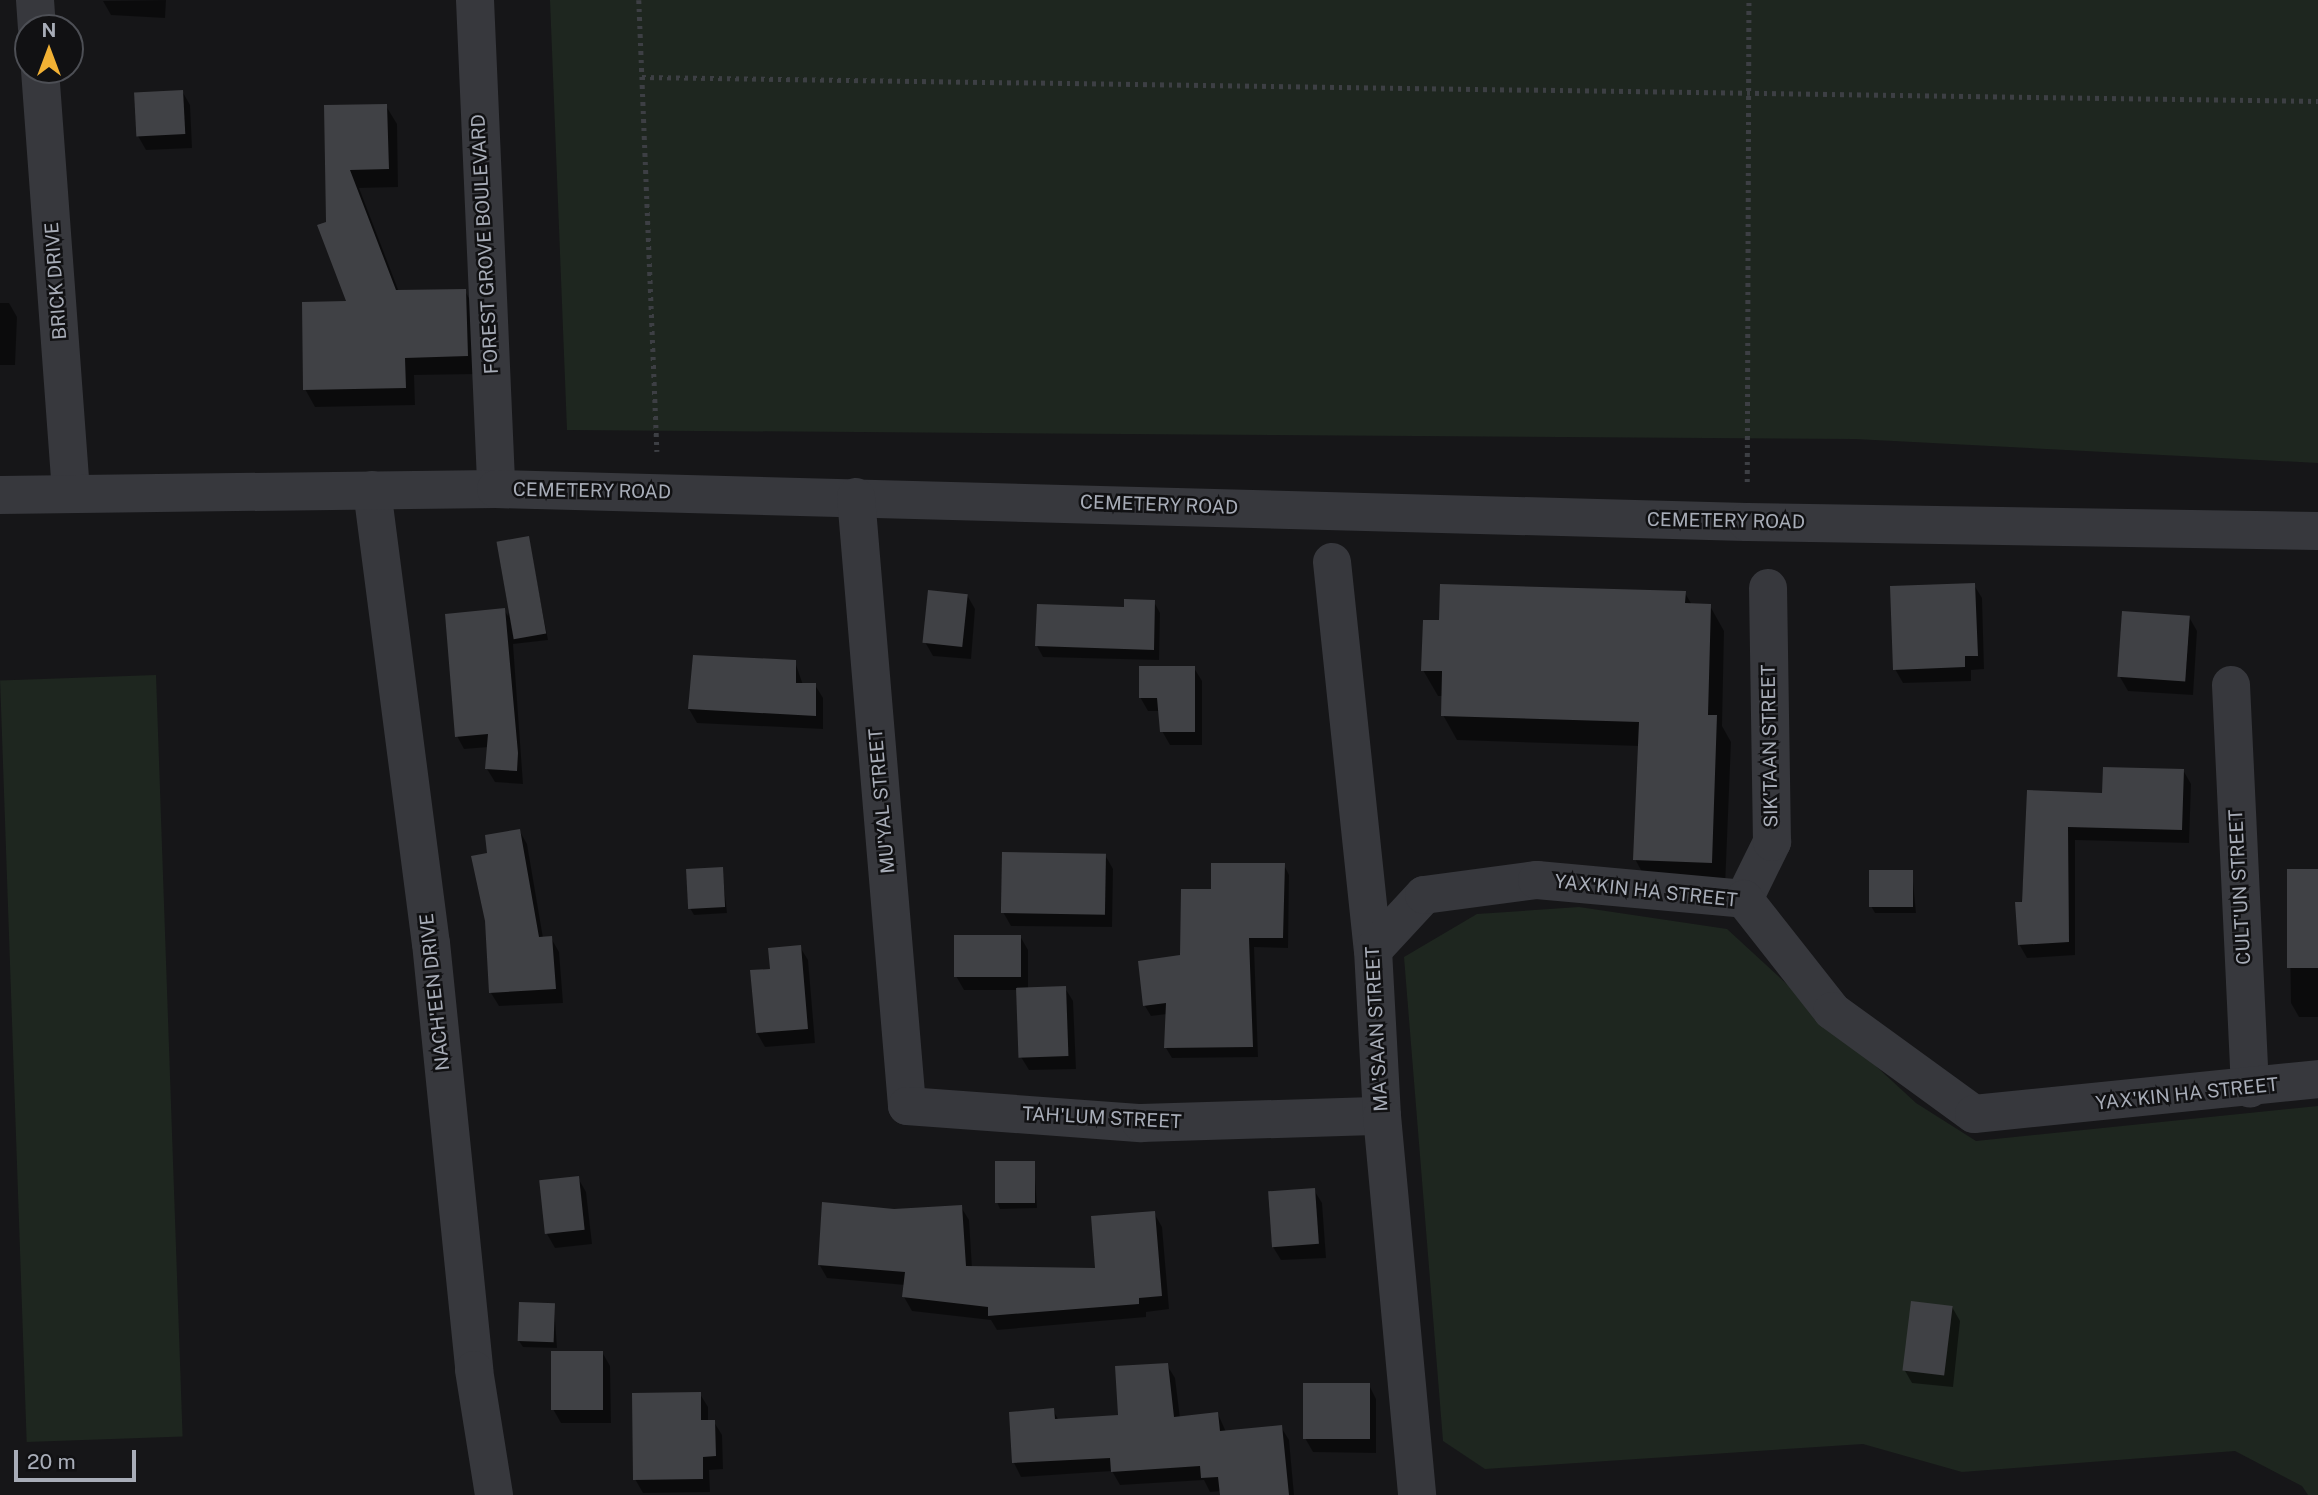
<!DOCTYPE html>
<html>
<head>
<meta charset="utf-8">
<style>
	body { margin:0 }
	#map { position:relative; width:2318px; height:1495px; overflow:hidden; background:#161618; font-family:"Public Sans",sans-serif }
	div>[style] { position:absolute }
	.green>* { inset:0; background:#1e261f; transform-origin:0 0 }
	.shadow>* { inset:0; background:#0007 }
	.building>* { inset:0; background:#404145; transform-origin:0 0 }
	.path>* { height:4.5px; margin-top:-2.25px; transform-origin:0; background:repeating-linear-gradient(90deg,#3d3f44 0 3.5px,transparent 0 8.5px) }
	.minor>* { height:38px; margin:-19px; padding:0 19px; transform-origin:19px; border-radius:19px; background:#37383d }
	span { translate:-50% -50%; white-space:nowrap; text-align:center; line-height:1.15; -webkit-text-stroke:5px #111113; paint-order:stroke }
	.street-label { font-size:19px; color:#a8adb8 }
	.north { position:absolute; left:14px; top:14px; width:70px; height:70px; box-sizing:border-box; background:#111113; border:2px solid #4d4f55; border-radius:50%; rotate:0deg; font-size:19px; font-weight:700; line-height:28px; text-align:center; color:#a8adb8 }
	.north::after { content:''; display:block; margin:auto; width:24px; height:32px; background:#f2b134; clip-path:polygon(50% 0,100% 100%,50% 72%,0 100%) }
	.scale { position:absolute; left:14px; top:1450px; width:122px; height:32px; box-sizing:border-box; border:4px solid #a8adb8; border-top:0; padding-left:9px; font-size:21px; line-height:24px; white-space:nowrap; color:#a8adb8; -webkit-text-stroke:5px #111113; paint-order:stroke }
</style>
</head>
<body>
<div id="map">
	<div class="green">
		<i style="clip-path:polygon(550px 0,2318px 0,2318px 463px,1855px 439px,567px 430px)"></i>
		<i style="left:156px;top:675px;width:762px;height:156px;rotate:88deg"></i>
		<i style="clip-path:polygon(1579px 907px,1727px 929px,1916px 1103px,1976px 1141px,2318px 1106px,2318px 1495px,2308px 1495px,2302px 1486px,2235px 1451px,1962px 1472px,1863px 1444px,1485px 1469px,1443px 1441px,1404px 957px,1477px 914px)"></i>
	</div>
	<div class="shadow">
		<i style="clip-path:polygon(166px 0,165px 18px,111px 15px,103px 1px)"></i>
		<i style="clip-path:polygon(182px 91px,190px 105px,192px 148px,146px 150px,138px 136px,136px 93px)"></i>
		<i style="clip-path:polygon(386px 106px,397px 124px,398px 187px,359px 188px,399px 292px,465px 291px,475px 309px,478px 374px,414px 375px,415px 405px,315px 407px,305px 389px,348px 302px,328px 223px,326px 107px)"></i>
		<i style="clip-path:polygon(0 303px,9px 303px,17px 317px,15px 365px,0 365px)"></i>
		<i style="clip-path:polygon(528px 538px,548px 640px,513px 644px,523px 784px,495px 782px,487px 769px,489px 747px,464px 749px,457px 736px,504px 610px,508px 616px)"></i>
		<i style="clip-path:polygon(1974px 585px,1982px 598px,1984px 669px,1971px 670px,1971px 681px,1903px 683px,1895px 669px)"></i>
		<i style="clip-path:polygon(1685px 593px,1692px 605px,1710px 606px,1724px 631px,1722px 726px,1731px 742px,1725px 888px,1649px 885px,1635px 859px,1640px 746px,1457px 740px,1443px 715px,1443px 696px,1438px 696px,1423px 670px,1441px 621px)"></i>
		<i style="clip-path:polygon(967px 595px,975px 609px,971px 659px,933px 656px,925px 642px)"></i>
		<i style="clip-path:polygon(1154px 602px,1160px 613px,1159px 660px,1043px 657px,1037px 646px,1125px 608px)"></i>
		<i style="clip-path:polygon(2189px 617px,2197px 631px,2193px 695px,2128px 691px,2120px 677px)"></i>
		<i style="clip-path:polygon(695px 657px,795px 662px,803px 685px,815px 685px,823px 698px,823px 729px,697px 723px,689px 709px)"></i>
		<i style="clip-path:polygon(1194px 668px,1202px 681px,1202px 745px,1170px 745px,1162px 731px,1160px 711px,1148px 711px,1140px 697px)"></i>
		<i style="clip-path:polygon(2183px 770px,2191px 784px,2189px 843px,2075px 840px,2075px 955px,2027px 958px,2019px 944px,2029px 792px,2104px 795px)"></i>
		<i style="clip-path:polygon(519px 830px,527px 844px,543px 938px,551px 938px,559px 952px,563px 1003px,499px 1006px,491px 993px,489px 855px)"></i>
		<i style="clip-path:polygon(1105px 855px,1113px 869px,1112px 927px,1011px 926px,1003px 912px)"></i>
		<i style="clip-path:polygon(1284px 865px,1289px 875px,1288px 948px,1254px 947px,1258px 1057px,1172px 1058px,1166px 1048px,1167px 1014px,1151px 1016px,1145px 1006px,1181px 957px,1212px 891px)"></i>
		<i style="clip-path:polygon(722px 869px,727px 913px,694px 915px,690px 908px)"></i>
		<i style="clip-path:polygon(2289px 871px,2318px 871px,2318px 1017px,2299px 1017px,2291px 1003px)"></i>
		<i style="clip-path:polygon(1912px 872px,1916px 913px,1875px 913px,1871px 906px)"></i>
		<i style="clip-path:polygon(1020px 936px,1028px 950px,1028px 989px,1065px 988px,1073px 1001px,1076px 1069px,1029px 1070px,1021px 1057px,1018px 990px,964px 990px,956px 976px)"></i>
		<i style="clip-path:polygon(800px 947px,808px 960px,815px 1043px,765px 1047px,757px 1033px,772px 970px)"></i>
		<i style="clip-path:polygon(1034px 1163px,1037px 1208px,1000px 1209px,997px 1202px)"></i>
		<i style="clip-path:polygon(578px 1178px,586px 1192px,592px 1244px,555px 1248px,547px 1234px)"></i>
		<i style="clip-path:polygon(1314px 1190px,1322px 1203px,1326px 1258px,1281px 1260px,1273px 1247px)"></i>
		<i style="clip-path:polygon(961px 1207px,969px 1220px,972px 1268px,1097px 1270px,1154px 1213px,1162px 1227px,1169px 1309px,1146px 1312px,1146px 1317px,997px 1330px,991px 1320px,912px 1311px,904px 1297px,905px 1285px,827px 1278px,819px 1264px,894px 1210px)"></i>
		<i style="clip-path:polygon(554px 1305px,557px 1348px,523px 1347px,519px 1341px)"></i>
		<i style="clip-path:polygon(1952px 1307px,1960px 1321px,1953px 1387px,1912px 1383px,1904px 1369px)"></i>
		<i style="clip-path:polygon(602px 1352px,610px 1366px,611px 1423px,561px 1423px,553px 1409px)"></i>
		<i style="clip-path:polygon(1167px 1365px,1175px 1378px,1180px 1418px,1218px 1414px,1226px 1432px,1281px 1427px,1289px 1440px,1294px 1495px,1222px 1495px,1221px 1491px,1210px 1492px,1204px 1480px,1120px 1485px,1112px 1471px,1021px 1477px,1014px 1463px,1010px 1413px,1053px 1410px,1059px 1421px,1120px 1417px)"></i>
		<i style="clip-path:polygon(1369px 1385px,1376px 1399px,1376px 1453px,1313px 1452px,1305px 1438px)"></i>
		<i style="clip-path:polygon(700px 1394px,708px 1407px,708px 1422px,714px 1422px,722px 1435px,723px 1469px,709px 1470px,710px 1492px,643px 1493px,635px 1479px)"></i>
	</div>
	<div class="building">
		<i style="left:183px;top:90px;width:44px;height:49px;rotate:87deg"></i>
		<i style="clip-path:polygon(387px 104px,389px 169px,350px 170px,396px 290px,466px 289px,468px 356px,405px 358px,406px 388px,303px 390px,302px 302px,346px 301px,317px 225px,326px 222px,324px 105px)"></i>
		<i style="left:529px;top:536px;width:99px;height:33px;rotate:80deg"></i>
		<i style="clip-path:polygon(1975px 583px,1978px 656px,1965px 656px,1965px 667px,1893px 670px,1890px 586px)"></i>
		<i style="clip-path:polygon(1440px 584px,1686px 591px,1685px 603px,1711px 604px,1708px 715px,1717px 715px,1712px 863px,1633px 860px,1639px 722px,1441px 716px,1442px 671px,1421px 671px,1423px 620px,1439px 620px)"></i>
		<i style="left:928px;top:590px;width:40px;height:53px;rotate:6deg"></i>
		<i style="clip-path:polygon(1124px 599px,1155px 600px,1154px 650px,1035px 646px,1037px 604px,1124px 607px)"></i>
		<i style="clip-path:polygon(505px 608px,518px 753px,517px 771px,485px 769px,488px 734px,455px 737px,445px 614px)"></i>
		<i style="left:2122px;top:611px;width:68px;height:66px;rotate:4deg"></i>
		<i style="clip-path:polygon(693px 655px,796px 660px,796px 683px,816px 683px,816px 716px,688px 709px)"></i>
		<i style="clip-path:polygon(1139px 666px,1195px 666px,1195px 732px,1160px 732px,1157px 698px,1139px 698px)"></i>
		<i style="clip-path:polygon(2103px 767px,2184px 769px,2182px 830px,2068px 827px,2069px 942px,2018px 945px,2015px 902px,2022px 902px,2027px 790px,2102px 793px)"></i>
		<i style="clip-path:polygon(520px 829px,539px 937px,552px 936px,556px 989px,489px 993px,485px 921px,471px 856px,487px 853px,485px 835px)"></i>
		<i style="left:1002px;top:852px;width:104px;height:61px;rotate:1deg"></i>
		<i style="clip-path:polygon(1211px 863px,1285px 863px,1283px 938px,1249px 938px,1253px 1047px,1164px 1048px,1166px 1003px,1143px 1006px,1138px 961px,1180px 955px,1181px 889px,1211px 889px)"></i>
		<i style="left:723px;top:867px;width:40px;height:37px;rotate:87deg"></i>
		<i style="left:2287px;top:869px;width:31px;height:99px"></i>
		<i style="left:1869px;top:870px;width:44px;height:37px"></i>
		<i style="left:954px;top:935px;width:67px;height:42px"></i>
		<i style="clip-path:polygon(801px 945px,808px 1029px,756px 1033px,750px 970px,770px 969px,768px 948px)"></i>
		<i style="left:1066px;top:986px;width:70px;height:50px;rotate:88deg"></i>
		<i style="left:995px;top:1161px;width:40px;height:42px"></i>
		<i style="left:579px;top:1176px;width:54px;height:40px;rotate:84deg"></i>
		<i style="left:1315px;top:1188px;width:56px;height:47px;rotate:86deg"></i>
		<i style="clip-path:polygon(822px 1202px,894px 1209px,962px 1205px,966px 1266px,1095px 1268px,1091px 1216px,1155px 1211px,1162px 1296px,1139px 1298px,1139px 1304px,988px 1316px,988px 1307px,902px 1297px,905px 1272px,818px 1265px)"></i>
		<i style="left:1911px;top:1301px;width:42px;height:70px;rotate:7deg"></i>
		<i style="left:519px;top:1302px;width:36px;height:39px;rotate:2deg"></i>
		<i style="left:551px;top:1351px;width:52px;height:59px"></i>
		<i style="clip-path:polygon(1168px 1363px,1174px 1417px,1218px 1412px,1220px 1431px,1282px 1425px,1289px 1495px,1220px 1495px,1218px 1477px,1201px 1478px,1200px 1466px,1111px 1472px,1110px 1458px,1012px 1463px,1009px 1412px,1054px 1408px,1055px 1419px,1118px 1415px,1115px 1366px)"></i>
		<i style="left:1303px;top:1383px;width:67px;height:56px"></i>
		<i style="clip-path:polygon(701px 1392px,701px 1420px,715px 1420px,716px 1456px,703px 1457px,703px 1479px,633px 1480px,632px 1393px)"></i>
	</div>
	<div class="path">
		<i style="left:639px;top:0;width:452px;rotate:87.7deg"></i>
		<i style="left:642px;top:77px;width:1676px;rotate:0.82deg"></i>
		<i style="left:1747px;top:482px;width:482px;rotate:-89.8deg"></i>
	</div>
	<div class="minor">
		<i style="left:35px;top:0;width:28px;rotate:86deg"></i>
		<i style="left:475px;top:0;width:489px;rotate:87.5deg"></i>
		<i style="left:40px;top:70px;width:423px;rotate:85.8deg"></i>
		<i style="left:372px;top:490px;width:457px;rotate:82.6deg"></i>
		<i style="left:431px;top:943px;width:429px;rotate:84.2deg"></i>
		<i style="left:474px;top:1370px;width:127px;rotate:80.9deg"></i>
		<i style="left:0;top:495px;width:496px;rotate:-0.7deg"></i>
		<i style="left:496px;top:489px;width:1251px;rotate:1.51deg"></i>
		<i style="left:1747px;top:522px;width:571px;rotate:0.9deg"></i>
		<i style="left:856px;top:497px;width:611px;rotate:85.21deg"></i>
		<i style="left:907px;top:1106px;width:235px;rotate:4.2deg"></i>
		<i style="left:1141px;top:1123px;width:241px;rotate:-1.7deg"></i>
		<i style="left:1332px;top:562px;width:390px;rotate:84deg"></i>
		<i style="left:1373px;top:950px;width:166px;rotate:86.9deg"></i>
		<i style="left:1382px;top:1116px;width:381px;rotate:84.7deg"></i>
		<i style="left:2231px;top:685px;width:404px;rotate:87.3deg"></i>
		<i style="left:1744px;top:899px;width:64px;rotate:-63.8deg"></i>
		<i style="left:1772px;top:842px;width:254px;rotate:-90.9deg"></i>
		<i style="left:1373px;top:950px;width:75px;rotate:-47.2deg"></i>
		<i style="left:1424px;top:895px;width:114px;rotate:-7.6deg"></i>
		<i style="left:1537px;top:880px;width:208px;rotate:5.2deg"></i>
		<i style="left:1744px;top:899px;width:142px;rotate:51.8deg"></i>
		<i style="left:1832px;top:1011px;width:175px;rotate:36deg"></i>
		<i style="left:1974px;top:1114px;width:346px;rotate:-5.8deg"></i>
	</div>
	<div class="street-label">
		<span style="left:485px;top:244px;rotate:-93deg">FOREST GROVE BOULEVARD</span>
		<span style="left:56px;top:281px;rotate:-94deg">BRICK DRIVE</span>
		<span style="left:592px;top:491px;rotate:1deg">CEMETERY ROAD</span>
		<span style="left:1159px;top:505px;rotate:2deg">CEMETERY ROAD</span>
		<span style="left:1726px;top:521px;rotate:1deg">CEMETERY ROAD</span>
		<span style="left:1770px;top:746px;rotate:-91deg">SIK'TAAN STREET</span>
		<span style="left:882px;top:801px;rotate:-95deg">MU'YAL STREET</span>
		<span style="left:2240px;top:887px;rotate:-93deg">CULT'UN STREET</span>
		<span style="left:1646px;top:891px;rotate:6deg">YAX'KIN HA STREET</span>
		<span style="left:435px;top:992px;rotate:-96deg">NACH'EEN DRIVE</span>
		<span style="left:1377px;top:1029px;rotate:-93deg">MA'SAAN STREET</span>
		<span style="left:2187px;top:1094px;rotate:-6deg">YAX'KIN HA STREET</span>
		<span style="left:1102px;top:1118px;rotate:3deg">TAH'LUM STREET</span>
	</div>
	<div class="north">N</div>
	<div class="scale">20 m</div>
</div>
</body>
</html>
